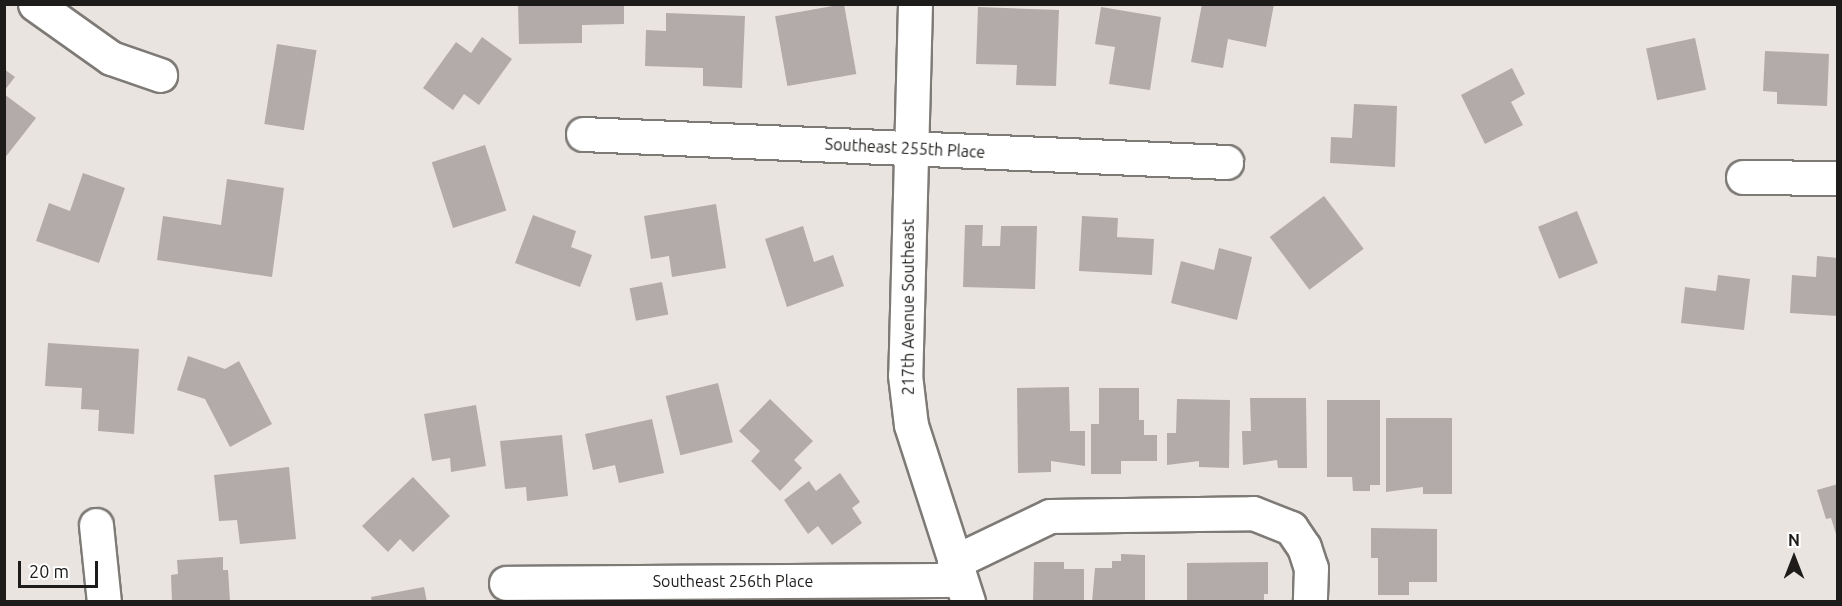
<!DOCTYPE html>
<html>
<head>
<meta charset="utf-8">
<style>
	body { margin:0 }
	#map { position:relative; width:1842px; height:606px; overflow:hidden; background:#e9e4e0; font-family:Ubuntu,sans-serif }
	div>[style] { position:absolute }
	.building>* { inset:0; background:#b2aba9; transform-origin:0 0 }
	.roads { filter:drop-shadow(2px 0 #7e7a76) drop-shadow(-2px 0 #7e7a76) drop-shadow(0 2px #7e7a76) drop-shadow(0 -2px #7e7a76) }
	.minor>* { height:33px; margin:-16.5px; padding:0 16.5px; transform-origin:16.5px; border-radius:16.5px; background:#fff }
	span { translate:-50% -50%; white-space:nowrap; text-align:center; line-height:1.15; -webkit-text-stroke:4.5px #fff; paint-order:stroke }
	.street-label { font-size:16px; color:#1e1c1a }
	.frame { position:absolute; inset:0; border:6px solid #1e1c1a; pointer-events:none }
	.north { position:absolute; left:1764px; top:528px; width:60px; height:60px; -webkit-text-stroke:4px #fff; paint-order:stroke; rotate:0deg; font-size:16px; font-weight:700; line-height:24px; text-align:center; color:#1e1c1a }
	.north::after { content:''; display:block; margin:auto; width:21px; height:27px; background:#1e1c1a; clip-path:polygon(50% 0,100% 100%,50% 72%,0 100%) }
	.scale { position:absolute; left:18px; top:561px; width:80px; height:27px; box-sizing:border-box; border:3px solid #1e1c1a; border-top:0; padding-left:8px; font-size:18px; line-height:21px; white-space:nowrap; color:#1e1c1a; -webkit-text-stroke:4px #fff; paint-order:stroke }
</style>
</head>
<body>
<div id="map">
	<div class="building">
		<i style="clip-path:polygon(518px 4px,624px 4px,624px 24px,582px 25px,582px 43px,519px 44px)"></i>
		<i style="left:844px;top:4px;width:71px;height:70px;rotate:80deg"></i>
		<i style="clip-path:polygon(1202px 4px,1274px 4px,1266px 47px,1228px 39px,1223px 68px,1191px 62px)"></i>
		<i style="clip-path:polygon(978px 7px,1059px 10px,1056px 86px,1016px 85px,1017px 65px,976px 64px)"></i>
		<i style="clip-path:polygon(1101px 7px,1161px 17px,1150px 90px,1109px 84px,1115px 47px,1095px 44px)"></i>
		<i style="clip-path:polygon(666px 13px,745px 16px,742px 88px,703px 86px,703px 68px,645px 66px,646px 30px,666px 31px)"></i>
		<i style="clip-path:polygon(482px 37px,512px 59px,479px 105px,464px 94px,453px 110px,423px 88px,456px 42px,471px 53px)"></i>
		<i style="left:1695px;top:38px;width:53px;height:50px;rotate:78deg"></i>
		<i style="left:277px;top:44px;width:40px;height:81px;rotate:9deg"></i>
		<i style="clip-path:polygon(1765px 51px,1829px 54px,1827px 106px,1777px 104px,1777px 92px,1763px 91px)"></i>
		<i style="clip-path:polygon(1512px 68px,1525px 94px,1511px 102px,1523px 125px,1485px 144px,1461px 95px)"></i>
		<i style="clip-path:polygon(4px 69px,15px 77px,4px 91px)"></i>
		<i style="clip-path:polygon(4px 94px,36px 118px,4px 159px)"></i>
		<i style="clip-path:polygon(1354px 104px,1397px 106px,1395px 167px,1330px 163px,1331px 137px,1352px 138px)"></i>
		<i style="left:485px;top:145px;width:69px;height:56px;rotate:72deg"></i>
		<i style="clip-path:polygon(83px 173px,125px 188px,99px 263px,36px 241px,49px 203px,70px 211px)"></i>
		<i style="clip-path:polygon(227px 179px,284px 188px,272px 277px,157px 260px,163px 216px,221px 225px)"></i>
		<i style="left:1324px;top:196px;width:66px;height:68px;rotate:53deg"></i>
		<i style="clip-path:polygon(716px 204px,726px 268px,672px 277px,669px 256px,651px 259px,644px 216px)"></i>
		<i style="left:1577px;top:211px;width:56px;height:42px;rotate:68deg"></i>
		<i style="clip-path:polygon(533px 215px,576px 231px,571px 247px,592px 255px,580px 287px,515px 263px)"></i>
		<i style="clip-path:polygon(1082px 216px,1118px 218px,1117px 237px,1154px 239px,1152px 275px,1079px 271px)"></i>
		<i style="clip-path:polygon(965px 225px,983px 225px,982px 246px,1000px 246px,1001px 226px,1037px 226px,1035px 289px,963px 287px)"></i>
		<i style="clip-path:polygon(803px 226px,814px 262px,833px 255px,844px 286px,787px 307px,765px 239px)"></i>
		<i style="clip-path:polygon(1219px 248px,1252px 257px,1237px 320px,1171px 303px,1181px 261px,1214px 270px)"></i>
		<i style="clip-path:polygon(1817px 256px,1838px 258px,1838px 316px,1790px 313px,1792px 275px,1816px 277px)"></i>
		<i style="clip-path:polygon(1718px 275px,1750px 279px,1744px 330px,1681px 323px,1685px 287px,1716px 291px)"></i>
		<i style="left:662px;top:282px;width:33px;height:33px;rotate:79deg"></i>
		<i style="clip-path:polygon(48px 343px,139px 349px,134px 434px,98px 431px,99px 410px,81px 409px,82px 388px,45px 386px)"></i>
		<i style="clip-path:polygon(188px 356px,225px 369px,239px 361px,272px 424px,230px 447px,205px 399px,177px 390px)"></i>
		<i style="left:718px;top:383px;width:61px;height:54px;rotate:76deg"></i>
		<i style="clip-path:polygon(1069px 387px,1070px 431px,1085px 431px,1085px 466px,1051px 461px,1051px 472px,1018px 473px,1017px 388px)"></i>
		<i style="clip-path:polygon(1099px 388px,1139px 388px,1139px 420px,1144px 420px,1144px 435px,1157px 435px,1157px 461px,1121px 461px,1121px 474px,1091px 474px,1091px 424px,1099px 424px)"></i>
		<i style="clip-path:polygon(1250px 398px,1306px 398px,1307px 468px,1278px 468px,1277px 460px,1243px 465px,1242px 431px,1251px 431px)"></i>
		<i style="clip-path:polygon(770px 399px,813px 441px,794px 460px,802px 468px,780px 491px,751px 461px,760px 451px,739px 431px)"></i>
		<i style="clip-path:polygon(1177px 399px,1230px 400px,1229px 468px,1199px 467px,1199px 461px,1167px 465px,1167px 433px,1176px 433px)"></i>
		<i style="clip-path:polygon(1327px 400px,1380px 400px,1380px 485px,1370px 485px,1370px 491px,1353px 491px,1352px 477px,1327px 477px)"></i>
		<i style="clip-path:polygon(476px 405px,486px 466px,451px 472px,450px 458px,432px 461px,424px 414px)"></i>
		<i style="clip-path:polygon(1386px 418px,1452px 418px,1452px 494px,1423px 494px,1423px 487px,1386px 492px)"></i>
		<i style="clip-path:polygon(652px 419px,664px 473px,619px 483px,615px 465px,593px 470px,585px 434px)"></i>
		<i style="clip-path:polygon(562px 435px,568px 496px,527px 501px,526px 487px,505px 489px,500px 441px)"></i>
		<i style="clip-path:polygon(289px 467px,296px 539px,240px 544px,237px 520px,219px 521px,214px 475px)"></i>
		<i style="clip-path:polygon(840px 473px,860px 502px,852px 508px,862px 523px,832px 545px,818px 526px,808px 534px,784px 500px,809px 481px,816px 491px)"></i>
		<i style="clip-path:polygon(413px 477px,450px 516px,413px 552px,400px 539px,388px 552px,362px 526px)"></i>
		<i style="clip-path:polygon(1838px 484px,1838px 537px,1837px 537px,1831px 518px,1826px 519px,1817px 490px)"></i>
		<i style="clip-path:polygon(1371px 528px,1437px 529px,1437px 582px,1409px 582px,1409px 595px,1378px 595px,1378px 558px,1371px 558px)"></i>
		<i style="clip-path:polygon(1121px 554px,1145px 555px,1145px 602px,1092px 602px,1095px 568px,1112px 568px,1112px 561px,1121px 561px)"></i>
		<i style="clip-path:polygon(223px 557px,223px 570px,228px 570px,230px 601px,172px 602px,171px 575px,178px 574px,177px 560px)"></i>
		<i style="clip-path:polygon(1034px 562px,1064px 562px,1064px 569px,1084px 569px,1084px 602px,1033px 602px)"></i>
		<i style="clip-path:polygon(1268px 562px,1268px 594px,1264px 594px,1264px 602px,1187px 602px,1187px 563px)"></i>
		<i style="clip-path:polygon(424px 587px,427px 602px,372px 602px,371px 597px)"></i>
	</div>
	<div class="roads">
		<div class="minor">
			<i style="left:35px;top:4px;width:93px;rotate:35.4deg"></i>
			<i style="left:111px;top:58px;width:52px;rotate:19.1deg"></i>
			<i style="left:915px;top:4px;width:371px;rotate:91.5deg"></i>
			<i style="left:905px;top:375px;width:50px;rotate:83.2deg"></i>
			<i style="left:911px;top:425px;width:186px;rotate:72.1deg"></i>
			<i style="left:583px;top:134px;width:644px;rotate:2.49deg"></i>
			<i style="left:1743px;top:177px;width:95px;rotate:0.6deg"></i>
			<i style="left:96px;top:525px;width:77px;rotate:84.1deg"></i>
			<i style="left:954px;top:562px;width:106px;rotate:-25.6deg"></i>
			<i style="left:1050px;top:516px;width:203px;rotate:-0.8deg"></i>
			<i style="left:1253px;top:513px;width:41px;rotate:21.5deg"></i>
			<i style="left:1291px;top:528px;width:23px;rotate:56deg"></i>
			<i style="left:1304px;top:547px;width:22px;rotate:72deg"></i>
			<i style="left:1311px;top:568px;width:34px;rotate:92deg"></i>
			<i style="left:506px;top:583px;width:454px;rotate:-0.4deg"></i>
		</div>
	</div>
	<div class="street-label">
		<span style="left:905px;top:148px;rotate:3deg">Southeast 255th Place</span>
		<span style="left:908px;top:307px;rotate:-90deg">217th Avenue Southeast</span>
		<span style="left:733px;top:581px">Southeast 256th Place</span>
	</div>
	<div class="frame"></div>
	<div class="north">N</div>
	<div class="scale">20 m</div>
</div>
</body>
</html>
